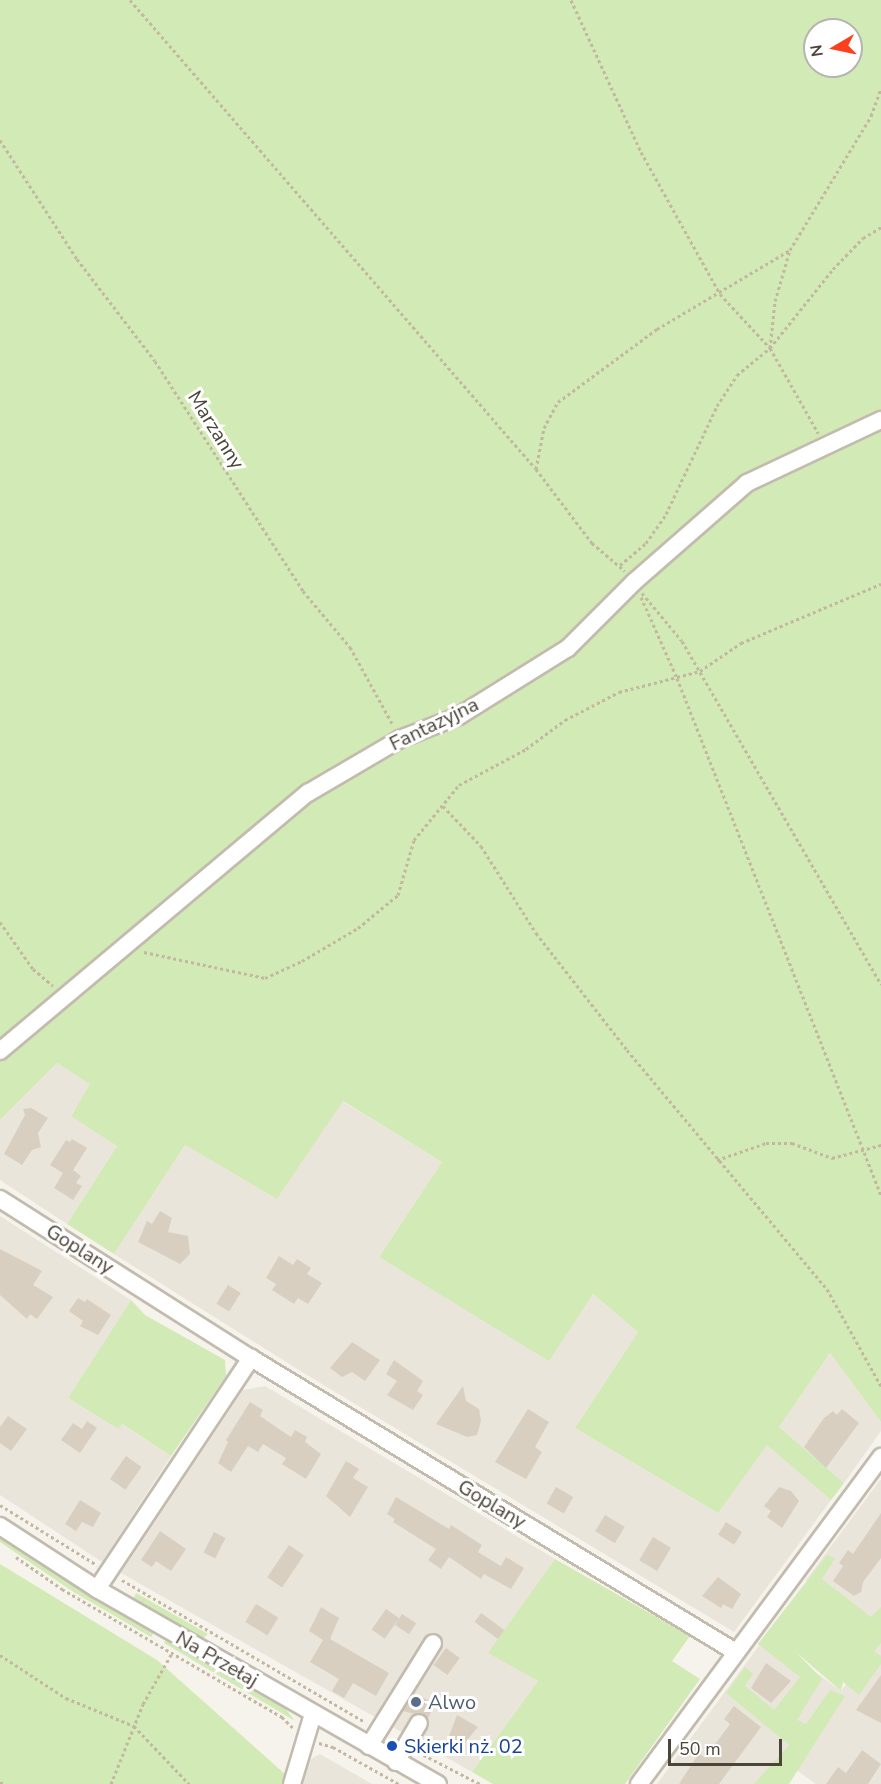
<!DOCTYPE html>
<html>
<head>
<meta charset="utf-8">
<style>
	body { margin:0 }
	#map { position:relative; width:881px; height:1784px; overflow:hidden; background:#f6f3ec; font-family:"Nunito Sans",sans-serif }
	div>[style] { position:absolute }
	.residential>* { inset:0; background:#eae5da }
	.green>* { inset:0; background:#d2eab5 }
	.building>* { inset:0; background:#d8cfc1; transform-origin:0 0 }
	.path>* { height:3px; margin-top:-1.5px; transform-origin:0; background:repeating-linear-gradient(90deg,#c4b79f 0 3px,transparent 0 6px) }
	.roads { filter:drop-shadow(2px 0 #c2bbae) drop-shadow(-2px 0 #c2bbae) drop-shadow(0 2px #c2bbae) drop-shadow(0 -2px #c2bbae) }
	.minor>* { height:16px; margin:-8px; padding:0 8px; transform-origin:8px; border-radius:8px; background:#fff }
	.dots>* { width:16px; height:16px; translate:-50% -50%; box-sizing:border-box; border:3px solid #fff; border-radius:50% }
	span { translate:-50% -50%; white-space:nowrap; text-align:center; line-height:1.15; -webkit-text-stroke:6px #fff; paint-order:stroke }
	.street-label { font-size:20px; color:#4b4439 }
	.service-label { font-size:20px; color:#4e5e75 }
	.left { translate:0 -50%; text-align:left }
	.transit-label { font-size:20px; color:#164399 }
	.north { position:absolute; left:803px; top:18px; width:60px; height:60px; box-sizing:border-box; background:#fff; border:2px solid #b7b4b0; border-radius:50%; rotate:261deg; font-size:16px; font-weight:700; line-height:24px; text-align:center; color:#4b4439 }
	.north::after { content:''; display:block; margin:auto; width:21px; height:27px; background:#fc3f1d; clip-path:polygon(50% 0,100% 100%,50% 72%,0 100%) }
	.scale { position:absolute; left:668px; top:1739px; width:114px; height:27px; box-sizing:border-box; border:3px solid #4b4439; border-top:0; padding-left:8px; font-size:18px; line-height:21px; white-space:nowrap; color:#4b4439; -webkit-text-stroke:4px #fff; paint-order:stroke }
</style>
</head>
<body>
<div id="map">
	<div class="residential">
		<i style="clip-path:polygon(57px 1063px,91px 1084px,71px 1115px,117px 1146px,67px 1224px,0 1180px,0 1120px)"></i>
		<i style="clip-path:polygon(342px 1101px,442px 1162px,379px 1257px,549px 1360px,593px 1294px,638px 1332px,575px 1428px,718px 1513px,767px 1444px,831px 1500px,734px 1632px,302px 1372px,114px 1254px,185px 1145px,277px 1199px)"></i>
		<i style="clip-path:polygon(0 1216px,131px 1300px,68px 1398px,118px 1429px,121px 1424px,171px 1456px,102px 1562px,0 1495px)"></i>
		<i style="clip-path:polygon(830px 1353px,881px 1422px,881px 1431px,844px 1483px,779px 1427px)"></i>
		<i style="clip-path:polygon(265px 1386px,555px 1559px,489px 1653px,538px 1681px,472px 1772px,121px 1573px,243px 1390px)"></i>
		<i style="clip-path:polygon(880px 1480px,881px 1480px,881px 1635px,806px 1580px)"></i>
		<i style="clip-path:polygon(766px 1636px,841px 1691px,881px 1636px,881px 1784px,816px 1784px,788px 1764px,773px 1784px,657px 1784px)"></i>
		<i style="clip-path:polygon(320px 1754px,372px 1784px,303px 1784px,308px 1761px)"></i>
	</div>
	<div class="green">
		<i style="clip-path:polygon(evenodd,0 0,881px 0,881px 1422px,830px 1353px,779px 1427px,844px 1483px,831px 1500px,767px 1445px,718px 1513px,575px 1428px,638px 1332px,593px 1294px,549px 1361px,379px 1257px,442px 1162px,343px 1101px,277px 1199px,185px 1145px,114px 1254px,67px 1224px,117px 1146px,71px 1116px,90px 1084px,57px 1063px,0 1120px,0 0,815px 30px,851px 30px,851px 66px,815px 66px,815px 30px)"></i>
		<i style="clip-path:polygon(131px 1300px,145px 1315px,225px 1360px,226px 1376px,171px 1456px,122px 1424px,118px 1429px,68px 1398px)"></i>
		<i style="clip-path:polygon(0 1536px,154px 1632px,151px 1637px,72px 1591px,0 1542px)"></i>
		<i style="clip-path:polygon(827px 1555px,835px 1558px,822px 1579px,871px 1617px,881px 1607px,881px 1643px,874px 1652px,881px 1656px,881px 1664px,859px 1695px,843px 1682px,841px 1691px,796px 1652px,822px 1679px,797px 1720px,806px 1724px,830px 1690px,845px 1696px,789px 1784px,754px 1784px,789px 1745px,726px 1693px,745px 1667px,753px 1674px,745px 1686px,774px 1710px,800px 1677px,758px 1644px)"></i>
		<i style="clip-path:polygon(555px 1559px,690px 1636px,672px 1661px,700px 1679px,625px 1784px,493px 1784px,472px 1772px,538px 1681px,488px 1653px)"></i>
		<i style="clip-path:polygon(0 1564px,157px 1660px,286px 1775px,284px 1784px,0 1784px)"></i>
		<i style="clip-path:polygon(136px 1593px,208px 1634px,201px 1640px,133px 1600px)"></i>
		<i style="clip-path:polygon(166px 1639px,284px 1707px,295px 1721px,164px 1643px)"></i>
	</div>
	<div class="building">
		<i style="clip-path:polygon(31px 1108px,48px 1118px,38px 1133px,41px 1147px,32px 1150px,22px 1165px,4px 1154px,25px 1115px,23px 1109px)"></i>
		<i style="clip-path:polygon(72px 1139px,87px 1148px,73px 1170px,81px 1176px,76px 1183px,82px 1186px,73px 1200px,54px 1188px,63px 1173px,50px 1165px,66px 1140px,70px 1142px)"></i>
		<i style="clip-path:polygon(160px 1211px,172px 1218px,168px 1232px,188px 1236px,190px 1254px,180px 1264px,138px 1242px,147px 1221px,152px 1224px)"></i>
		<i style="clip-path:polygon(0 1249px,42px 1271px,33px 1285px,53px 1297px,37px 1319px,30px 1314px,27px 1319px,0 1295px)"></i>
		<i style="clip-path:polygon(279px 1256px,293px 1265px,297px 1259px,311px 1268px,307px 1274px,322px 1283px,308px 1304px,298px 1298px,294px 1304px,272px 1290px,276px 1284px,266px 1278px)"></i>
		<i style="left:228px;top:1285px;width:15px;height:22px;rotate:32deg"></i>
		<i style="clip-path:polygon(78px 1298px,85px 1302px,87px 1299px,111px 1315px,98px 1335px,80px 1326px,83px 1321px,69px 1311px)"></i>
		<i style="clip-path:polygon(352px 1342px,380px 1360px,365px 1381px,352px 1372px,342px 1377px,330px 1368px)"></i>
		<i style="clip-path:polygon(394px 1360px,423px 1381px,417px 1391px,423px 1395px,413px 1410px,387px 1395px,397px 1381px,386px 1374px)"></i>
		<i style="clip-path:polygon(463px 1386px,466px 1401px,479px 1409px,481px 1421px,477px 1435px,467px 1437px,436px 1424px)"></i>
		<i style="clip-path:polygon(250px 1402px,263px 1410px,260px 1416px,291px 1437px,295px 1430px,307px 1437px,305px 1442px,321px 1454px,306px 1479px,282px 1464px,286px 1458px,263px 1444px,258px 1452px,248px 1446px,231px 1472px,218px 1463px,228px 1442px,226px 1440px)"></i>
		<i style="clip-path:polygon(528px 1409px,549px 1422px,535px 1447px,542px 1452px,526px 1479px,495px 1462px)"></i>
		<i style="clip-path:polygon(842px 1409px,859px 1423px,826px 1468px,804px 1447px,824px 1418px,833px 1411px,837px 1415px)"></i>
		<i style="clip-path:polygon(8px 1416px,27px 1429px,11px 1451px,0 1443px,0 1427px)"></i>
		<i style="clip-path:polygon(87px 1421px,97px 1428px,80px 1453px,61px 1440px,73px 1423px,82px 1429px)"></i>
		<i style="left:126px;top:1456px;width:19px;height:28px;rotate:35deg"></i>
		<i style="clip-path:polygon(346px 1461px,359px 1469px,353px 1478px,368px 1487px,350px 1517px,326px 1496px)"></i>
		<i style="left:556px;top:1487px;width:20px;height:19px;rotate:30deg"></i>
		<i style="clip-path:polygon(779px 1487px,791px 1491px,799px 1501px,782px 1528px,767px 1517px,771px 1511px,764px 1506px)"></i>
		<i style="clip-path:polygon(396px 1497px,449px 1529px,451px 1525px,482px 1545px,478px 1552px,501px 1566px,506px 1557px,524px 1568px,511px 1589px,484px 1574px,481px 1579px,449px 1557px,441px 1569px,428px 1560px,436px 1549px,393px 1522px,395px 1519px,387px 1514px)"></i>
		<i style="clip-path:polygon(80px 1500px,101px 1513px,93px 1527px,82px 1522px,76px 1531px,65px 1524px)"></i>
		<i style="clip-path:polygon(881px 1513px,881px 1558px,863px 1582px,861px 1592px,854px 1596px,833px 1581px,843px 1566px,839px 1563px,848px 1550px,853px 1554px)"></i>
		<i style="left:605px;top:1515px;width:23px;height:19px;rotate:31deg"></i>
		<i style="left:726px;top:1522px;width:19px;height:15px;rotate:32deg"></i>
		<i style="clip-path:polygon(160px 1531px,186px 1549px,171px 1571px,156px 1561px,152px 1567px,141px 1560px)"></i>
		<i style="left:214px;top:1532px;width:13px;height:23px;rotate:27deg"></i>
		<i style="left:653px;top:1537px;width:21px;height:27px;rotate:31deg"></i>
		<i style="left:289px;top:1545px;width:18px;height:39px;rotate:34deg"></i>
		<i style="clip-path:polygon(718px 1577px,741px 1594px,732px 1609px,723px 1604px,721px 1608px,702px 1596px)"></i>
		<i style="left:256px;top:1604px;width:26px;height:21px;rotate:31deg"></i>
		<i style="clip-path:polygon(321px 1607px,339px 1618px,330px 1639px,389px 1673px,376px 1696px,353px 1683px,344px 1698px,332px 1691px,339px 1679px,310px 1662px,323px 1640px,309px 1631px)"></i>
		<i style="left:386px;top:1609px;width:16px;height:25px;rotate:35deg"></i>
		<i style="left:481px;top:1613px;width:29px;height:11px;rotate:36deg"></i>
		<i style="left:402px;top:1614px;width:17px;height:13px;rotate:33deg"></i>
		<i style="left:446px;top:1648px;width:17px;height:21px;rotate:36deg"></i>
		<i style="clip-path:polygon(766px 1663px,791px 1681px,771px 1703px,751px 1688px)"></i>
		<i style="clip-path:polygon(881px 1675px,881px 1723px,856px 1710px)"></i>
		<i style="clip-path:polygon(414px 1693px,435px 1704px,428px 1718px,403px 1711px)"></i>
		<i style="clip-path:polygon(734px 1706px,761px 1727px,719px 1784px,679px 1784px,699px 1753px,705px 1758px,730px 1724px,724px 1719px)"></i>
		<i style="clip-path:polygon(457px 1715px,478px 1727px,463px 1745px,449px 1736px)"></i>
		<i style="clip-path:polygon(862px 1750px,881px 1764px,868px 1784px,826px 1784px,838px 1767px,846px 1773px)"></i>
	</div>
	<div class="path">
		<i style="left:130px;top:0;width:620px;rotate:49.12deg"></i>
		<i style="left:536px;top:469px;width:93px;rotate:52.9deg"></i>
		<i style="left:592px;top:543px;width:43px;rotate:40.3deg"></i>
		<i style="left:571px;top:0;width:167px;rotate:65.3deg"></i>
		<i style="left:641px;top:152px;width:162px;rotate:60.9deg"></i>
		<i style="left:720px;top:294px;width:74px;rotate:47.2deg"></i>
		<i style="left:770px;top:348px;width:98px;rotate:60.5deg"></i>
		<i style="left:0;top:140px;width:142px;rotate:57.1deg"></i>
		<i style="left:77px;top:259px;width:128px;rotate:52.6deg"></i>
		<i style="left:155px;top:361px;width:274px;rotate:57.2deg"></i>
		<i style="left:303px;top:591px;width:73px;rotate:50deg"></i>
		<i style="left:350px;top:647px;width:89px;rotate:61.1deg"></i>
		<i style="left:770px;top:348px;width:101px;rotate:-51.4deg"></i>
		<i style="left:833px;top:269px;width:43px;rotate:-45.9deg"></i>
		<i style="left:863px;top:238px;width:21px;rotate:-31deg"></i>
		<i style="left:536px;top:469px;width:42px;rotate:-79deg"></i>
		<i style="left:544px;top:428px;width:30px;rotate:-62deg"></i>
		<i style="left:558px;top:402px;width:123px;rotate:-36.4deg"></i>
		<i style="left:657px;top:329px;width:155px;rotate:-30.7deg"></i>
		<i style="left:620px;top:565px;width:34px;rotate:-40deg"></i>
		<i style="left:646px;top:543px;width:35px;rotate:-55deg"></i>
		<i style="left:666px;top:514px;width:119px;rotate:-64.7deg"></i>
		<i style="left:717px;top:406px;width:37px;rotate:-57deg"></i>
		<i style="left:737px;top:375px;width:43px;rotate:-39.3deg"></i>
		<i style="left:770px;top:348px;width:47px;rotate:-83.9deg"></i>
		<i style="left:775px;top:301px;width:53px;rotate:-73.6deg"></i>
		<i style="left:790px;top:250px;width:157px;rotate:-58.8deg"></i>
		<i style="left:871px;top:116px;width:29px;rotate:-70deg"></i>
		<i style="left:642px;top:593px;width:62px;rotate:50.2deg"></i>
		<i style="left:682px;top:641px;width:397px;rotate:59.9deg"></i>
		<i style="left:641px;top:597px;width:89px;rotate:66deg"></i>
		<i style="left:677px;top:678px;width:556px;rotate:68.47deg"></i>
		<i style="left:443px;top:806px;width:55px;rotate:46.5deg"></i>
		<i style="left:481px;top:846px;width:103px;rotate:57.7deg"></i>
		<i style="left:536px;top:933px;width:148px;rotate:52.1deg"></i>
		<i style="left:627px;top:1050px;width:312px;rotate:50.1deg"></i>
		<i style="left:827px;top:1289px;width:111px;rotate:60.9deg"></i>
		<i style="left:0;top:922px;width:57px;rotate:54.9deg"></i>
		<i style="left:33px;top:969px;width:26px;rotate:40deg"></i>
		<i style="left:144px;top:952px;width:124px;rotate:12.1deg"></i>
		<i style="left:265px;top:978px;width:41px;rotate:-24.7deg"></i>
		<i style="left:302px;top:961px;width:65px;rotate:-30.5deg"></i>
		<i style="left:358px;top:928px;width:52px;rotate:-39.5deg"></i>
		<i style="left:398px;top:895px;width:57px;rotate:-73.8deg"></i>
		<i style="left:414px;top:840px;width:71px;rotate:-50.7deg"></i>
		<i style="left:459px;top:785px;width:76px;rotate:-28.2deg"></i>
		<i style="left:526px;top:749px;width:49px;rotate:-36.6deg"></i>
		<i style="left:565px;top:720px;width:61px;rotate:-27.4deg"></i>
		<i style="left:619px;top:692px;width:84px;rotate:-14.5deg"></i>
		<i style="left:700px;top:671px;width:50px;rotate:-34.3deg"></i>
		<i style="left:741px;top:643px;width:152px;rotate:-22.9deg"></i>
		<i style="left:717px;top:1160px;width:52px;rotate:-19.1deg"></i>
		<i style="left:766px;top:1143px;width:26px"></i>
		<i style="left:792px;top:1143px;width:43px;rotate:20.6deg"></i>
		<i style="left:832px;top:1158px;width:51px;rotate:-14.9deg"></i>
		<i style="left:0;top:1505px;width:114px;rotate:31.7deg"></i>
		<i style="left:16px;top:1557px;width:56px;rotate:34.8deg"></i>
		<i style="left:62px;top:1589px;width:255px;rotate:30.2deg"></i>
		<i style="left:282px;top:1717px;width:16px;rotate:45deg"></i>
		<i style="left:122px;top:1580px;width:281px;rotate:30.3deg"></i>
		<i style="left:0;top:1655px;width:79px;rotate:33.1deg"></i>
		<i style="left:66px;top:1698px;width:74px;rotate:22.4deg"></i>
		<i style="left:134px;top:1726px;width:80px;rotate:46.5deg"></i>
		<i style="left:319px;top:1743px;width:15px;rotate:16deg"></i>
		<i style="left:333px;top:1747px;width:76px;rotate:29.3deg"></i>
		<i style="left:418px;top:1752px;width:70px;rotate:27.3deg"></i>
		<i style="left:0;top:1782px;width:4px;rotate:27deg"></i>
		<i style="left:111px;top:1784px;width:86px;rotate:-68.2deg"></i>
		<i style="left:143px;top:1704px;width:59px;rotate:-60.4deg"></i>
	</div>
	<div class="roads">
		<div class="minor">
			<i style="left:0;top:1051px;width:402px;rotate:-40deg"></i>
			<i style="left:308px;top:793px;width:107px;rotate:-30.4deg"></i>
			<i style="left:400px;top:739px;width:63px;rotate:-21.3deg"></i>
			<i style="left:459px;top:716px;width:128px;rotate:-32deg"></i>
			<i style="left:568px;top:648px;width:93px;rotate:-45deg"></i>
			<i style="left:634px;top:582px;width:150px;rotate:-41.2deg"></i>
			<i style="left:747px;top:483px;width:148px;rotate:-25.2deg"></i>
			<i style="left:0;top:1199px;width:297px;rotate:32.4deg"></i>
			<i style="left:251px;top:1358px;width:565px;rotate:31.24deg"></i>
			<i style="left:0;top:1526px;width:116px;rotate:33deg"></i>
			<i style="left:97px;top:1589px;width:393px;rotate:29.8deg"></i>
			<i style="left:97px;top:1589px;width:278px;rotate:-56.3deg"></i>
			<i style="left:369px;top:1746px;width:121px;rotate:-58.1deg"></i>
			<i style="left:396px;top:1762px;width:45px;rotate:-59.5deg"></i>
			<i style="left:292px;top:1784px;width:73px;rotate:-73.3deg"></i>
			<i style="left:639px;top:1784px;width:407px;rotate:-53.5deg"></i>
		</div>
	</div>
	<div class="dots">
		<i style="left:416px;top:1702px;background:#5c6f8a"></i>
		<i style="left:392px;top:1746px;background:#1a4fb4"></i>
	</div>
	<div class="street-label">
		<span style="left:216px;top:430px;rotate:58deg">Marzanny</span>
		<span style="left:434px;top:724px;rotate:-26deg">Fantazyjna</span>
		<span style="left:80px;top:1249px;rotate:32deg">Goplany</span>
		<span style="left:492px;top:1504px;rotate:31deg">Goplany</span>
		<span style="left:217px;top:1659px;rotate:30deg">Na Przełaj</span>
	</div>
	<div class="service-label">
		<span class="left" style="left:428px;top:1702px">Alwo</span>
	</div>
	<div class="transit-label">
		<span class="left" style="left:404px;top:1746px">Skierki nż. 02</span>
	</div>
	<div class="north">N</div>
	<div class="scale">50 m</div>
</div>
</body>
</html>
